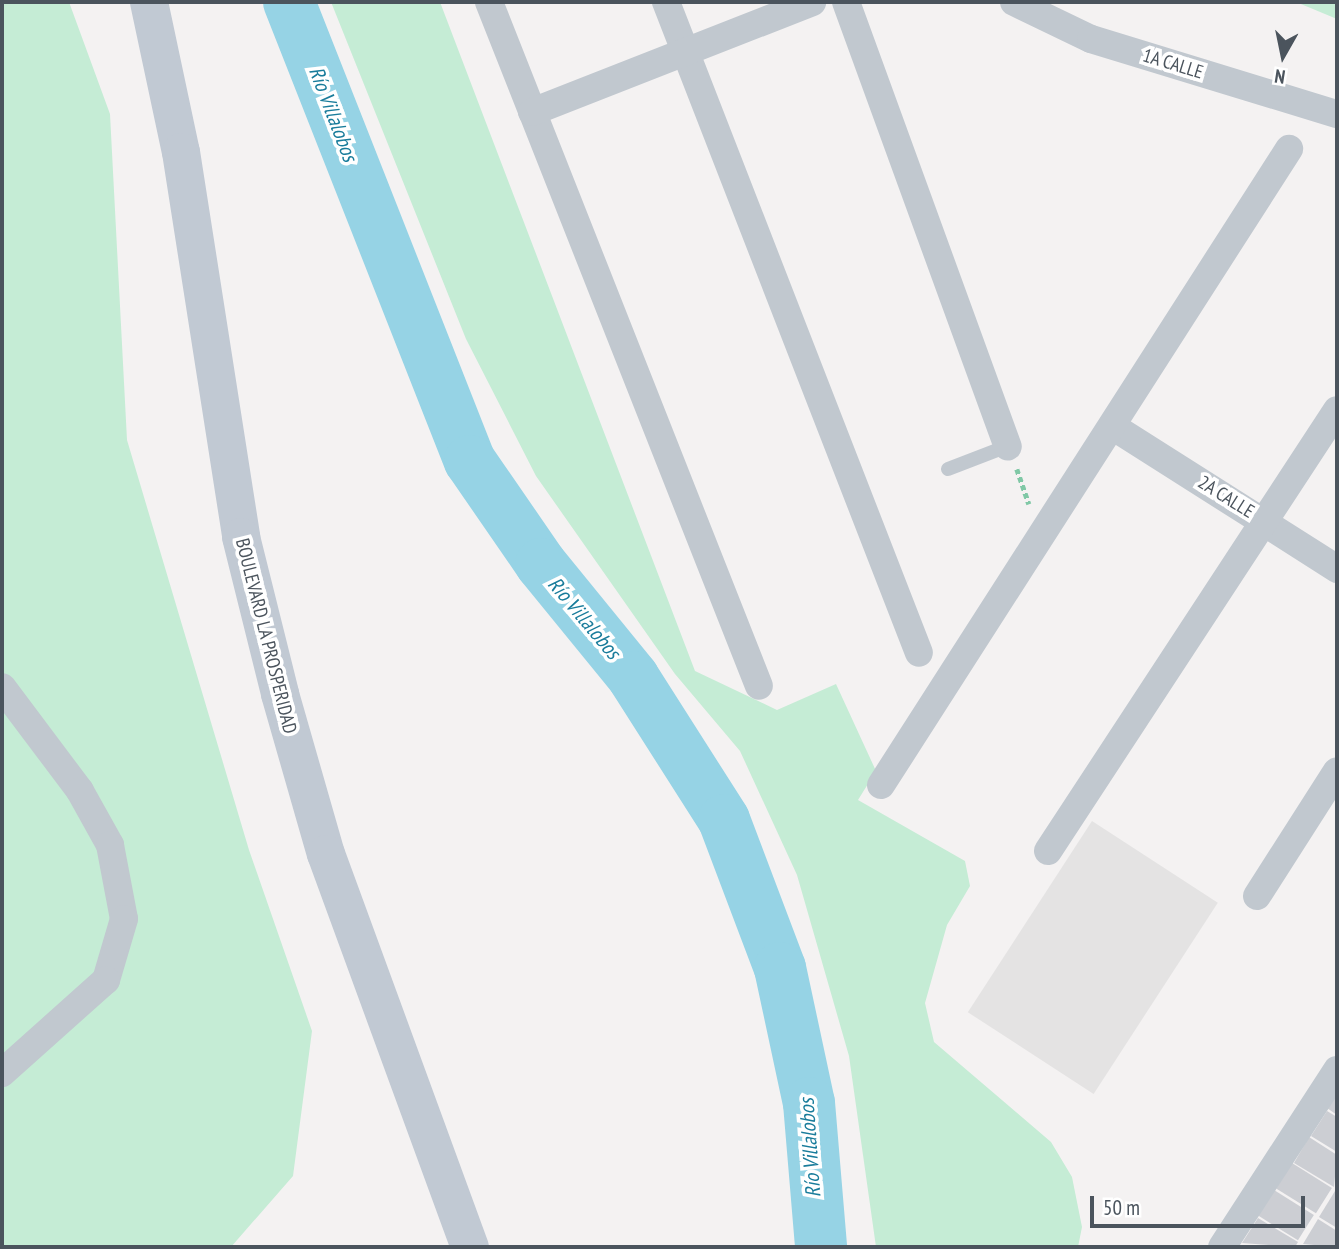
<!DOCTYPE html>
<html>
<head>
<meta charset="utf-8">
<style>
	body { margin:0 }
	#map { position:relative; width:1339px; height:1249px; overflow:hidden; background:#f4f2f2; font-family:"PT Sans Narrow",sans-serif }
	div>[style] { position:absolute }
	.education>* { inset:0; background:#e4e3e3; transform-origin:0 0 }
	.green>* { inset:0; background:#c5ecd5 }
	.river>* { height:52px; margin:-26px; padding:0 26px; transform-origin:26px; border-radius:26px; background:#96d3e5 }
	.building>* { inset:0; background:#ccced3; transform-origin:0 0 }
	.path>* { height:4.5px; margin-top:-2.25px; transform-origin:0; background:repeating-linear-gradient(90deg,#80c8a6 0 5px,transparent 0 8.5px) }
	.lane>* { height:14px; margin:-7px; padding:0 7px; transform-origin:7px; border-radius:7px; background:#c1c8cf }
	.street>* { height:28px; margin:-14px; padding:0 14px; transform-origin:14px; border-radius:14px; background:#c1c8cf }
	.secondary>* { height:38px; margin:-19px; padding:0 19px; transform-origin:19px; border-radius:19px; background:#c1c9d3 }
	span { translate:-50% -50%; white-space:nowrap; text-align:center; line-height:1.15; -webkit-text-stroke:7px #fff; paint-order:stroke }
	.street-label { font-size:19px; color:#4b545d }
	.water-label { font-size:21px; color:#197c9b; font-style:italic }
	.frame { position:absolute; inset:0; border:4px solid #4b545d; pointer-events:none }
	.north { position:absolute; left:1248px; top:21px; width:70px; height:70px; -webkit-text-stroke:5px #fff; paint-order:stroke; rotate:189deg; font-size:19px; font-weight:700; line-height:28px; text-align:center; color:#4b545d }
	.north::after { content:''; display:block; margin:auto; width:24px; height:32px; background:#4b545d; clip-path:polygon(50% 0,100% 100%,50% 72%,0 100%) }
	.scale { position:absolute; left:1090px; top:1196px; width:215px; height:32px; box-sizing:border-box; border:4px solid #4b545d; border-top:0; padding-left:9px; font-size:21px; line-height:24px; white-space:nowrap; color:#4b545d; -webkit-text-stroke:5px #fff; paint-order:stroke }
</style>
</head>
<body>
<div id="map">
	<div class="education">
		<i style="left:1092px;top:821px;width:150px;height:228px;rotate:33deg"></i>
	</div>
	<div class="green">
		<i style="clip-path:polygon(2px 2px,69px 2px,110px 114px,127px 440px,249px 850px,312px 1031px,293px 1176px,231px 1247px,2px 1247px)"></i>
		<i style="clip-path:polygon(331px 2px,440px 2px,695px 671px,777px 710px,836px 684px,876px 771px,858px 800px,965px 861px,970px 886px,947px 925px,925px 1003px,934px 1042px,1051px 1142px,1072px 1177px,1082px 1227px,1078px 1247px,876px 1247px,849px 1056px,797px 875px,740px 751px,675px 674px,536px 476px,466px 339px)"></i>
		<i style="clip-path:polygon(1296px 2px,1337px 2px,1337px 19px)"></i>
	</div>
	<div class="river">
		<i style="left:289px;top:2px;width:493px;rotate:68.5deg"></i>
		<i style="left:470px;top:461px;width:125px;rotate:55.4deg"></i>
		<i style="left:541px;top:564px;width:146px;rotate:50.8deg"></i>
		<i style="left:633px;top:677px;width:169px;rotate:57.5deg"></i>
		<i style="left:724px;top:820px;width:158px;rotate:69.3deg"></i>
		<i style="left:780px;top:968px;width:138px;rotate:77.9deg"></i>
		<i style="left:809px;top:1103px;width:144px;rotate:85.2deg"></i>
	</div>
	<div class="building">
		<i style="clip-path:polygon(1337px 1092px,1337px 1115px,1327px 1108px)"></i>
		<i style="clip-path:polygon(1327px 1111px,1337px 1117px,1337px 1152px,1311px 1136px)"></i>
		<i style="clip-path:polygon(1309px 1137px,1337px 1155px,1334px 1187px,1294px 1163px)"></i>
		<i style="left:1292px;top:1163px;width:47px;height:30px;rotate:32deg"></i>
		<i style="left:1274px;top:1190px;width:47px;height:30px;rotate:32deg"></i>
		<i style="clip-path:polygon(1335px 1191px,1337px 1193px,1337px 1228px,1319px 1217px)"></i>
		<i style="clip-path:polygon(1258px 1218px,1298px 1242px,1295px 1247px,1242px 1243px)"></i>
		<i style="clip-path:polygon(1318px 1219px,1337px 1231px,1337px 1247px,1303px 1244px)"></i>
	</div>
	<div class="path">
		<i style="left:1017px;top:469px;width:37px;rotate:71deg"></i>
	</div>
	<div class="lane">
		<i style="left:948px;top:469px;width:64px;rotate:-21deg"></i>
	</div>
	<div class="street">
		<i style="left:489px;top:2px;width:735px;rotate:68.46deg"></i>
		<i style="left:666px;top:2px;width:698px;rotate:68.76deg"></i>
		<i style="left:846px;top:2px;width:473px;rotate:70deg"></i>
		<i style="left:1014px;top:2px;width:85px;rotate:25.7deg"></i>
		<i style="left:1091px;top:39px;width:257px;rotate:17deg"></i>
		<i style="left:532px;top:112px;width:301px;rotate:-21.4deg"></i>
		<i style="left:1112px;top:426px;width:267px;rotate:32.4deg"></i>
		<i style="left:2px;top:687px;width:130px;rotate:53.1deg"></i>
		<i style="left:80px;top:791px;width:62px;rotate:60.9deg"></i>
		<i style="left:110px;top:845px;width:75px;rotate:79.3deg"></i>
		<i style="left:124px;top:919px;width:64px;rotate:106.4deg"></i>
		<i style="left:106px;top:980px;width:140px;rotate:138.2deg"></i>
		<i style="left:881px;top:785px;width:756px;rotate:-57.32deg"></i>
		<i style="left:1048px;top:851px;width:527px;rotate:-56.76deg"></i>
		<i style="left:1257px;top:896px;width:148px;rotate:-57.4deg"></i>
		<i style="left:1222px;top:1247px;width:211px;rotate:-57deg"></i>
	</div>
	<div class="secondary">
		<i style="left:149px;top:2px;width:153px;rotate:78deg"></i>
		<i style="left:181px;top:152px;width:390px;rotate:81.1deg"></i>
		<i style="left:241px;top:537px;width:162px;rotate:76deg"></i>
		<i style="left:280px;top:694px;width:166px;rotate:74deg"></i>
		<i style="left:326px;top:854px;width:419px;rotate:69.9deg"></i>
	</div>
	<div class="street-label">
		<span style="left:1173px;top:64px;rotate:17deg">1A CALLE</span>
		<span style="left:1226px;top:497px;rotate:32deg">2A CALLE</span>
		<span style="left:266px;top:636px;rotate:76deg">BOULEVARD LA PROSPERIDAD</span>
	</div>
	<div class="water-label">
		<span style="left:333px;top:114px;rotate:69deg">Río Villalobos</span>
		<span style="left:584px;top:618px;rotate:50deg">Río Villalobos</span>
		<span style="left:810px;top:1148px;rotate:-94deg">Río Villalobos</span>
	</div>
	<div class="frame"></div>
	<div class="north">N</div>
	<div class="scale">50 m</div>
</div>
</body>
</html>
